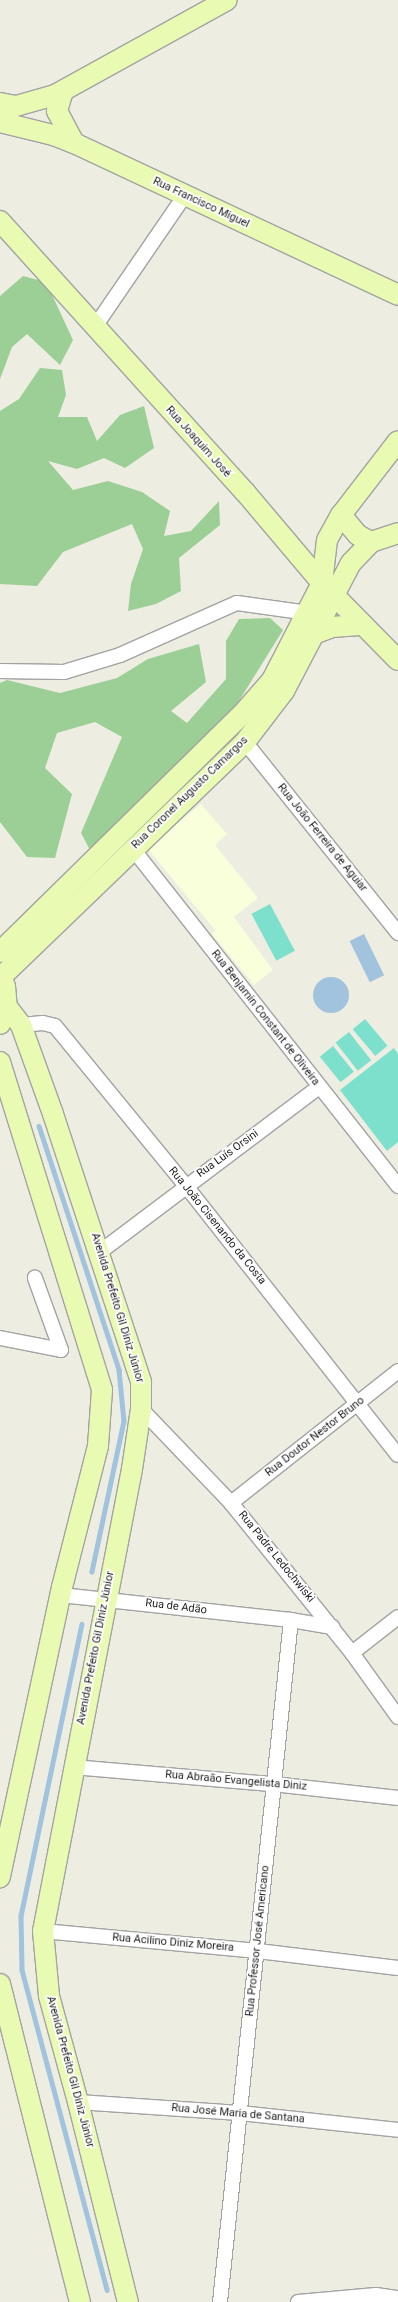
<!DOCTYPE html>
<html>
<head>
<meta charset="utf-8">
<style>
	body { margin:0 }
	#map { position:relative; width:398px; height:2302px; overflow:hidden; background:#eeede2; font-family:Roboto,sans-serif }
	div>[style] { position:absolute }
	.education>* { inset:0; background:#f8ffda }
	.forest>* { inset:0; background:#9bcf95 }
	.pitch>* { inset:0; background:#7de0cd; transform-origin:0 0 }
	.water>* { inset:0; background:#a1c3dd; transform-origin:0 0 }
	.round { border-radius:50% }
	.stream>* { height:4.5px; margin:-2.25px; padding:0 2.25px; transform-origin:2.25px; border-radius:2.25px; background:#a1c3dd }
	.roads { filter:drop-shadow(1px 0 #a3a3a3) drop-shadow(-1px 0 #a3a3a3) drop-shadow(0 1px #a3a3a3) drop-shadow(0 -1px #a3a3a3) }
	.street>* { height:14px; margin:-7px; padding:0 7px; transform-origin:7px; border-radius:7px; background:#fff }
	.secondary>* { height:20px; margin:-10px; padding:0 10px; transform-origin:10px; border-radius:10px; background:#e9fbb3 }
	span { translate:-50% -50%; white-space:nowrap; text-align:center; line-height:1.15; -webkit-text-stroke:3.5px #fff; paint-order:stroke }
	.street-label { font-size:11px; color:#1c1c1c }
</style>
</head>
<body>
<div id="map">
	<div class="education">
		<i style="clip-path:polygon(201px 804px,227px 834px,215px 845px,258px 898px,234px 917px,273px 970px,254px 985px,212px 934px,215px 930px,147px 848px)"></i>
	</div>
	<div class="forest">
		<i style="clip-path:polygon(23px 276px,46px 282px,73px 340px,60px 365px,27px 334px,12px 347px,0 379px,0 296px)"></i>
		<i style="clip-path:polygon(40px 368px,62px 370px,66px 395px,58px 417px,87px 417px,97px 441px,120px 415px,144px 406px,154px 448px,125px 468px,104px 458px,77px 469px,48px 461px,73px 490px,108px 481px,142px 492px,170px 511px,164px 536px,191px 531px,219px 501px,220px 525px,179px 558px,181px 591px,156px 604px,128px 611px,131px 584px,143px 549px,132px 524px,63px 552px,37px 586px,0 584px,0 411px,19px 399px)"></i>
		<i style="clip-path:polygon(270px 618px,283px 630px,234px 709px,90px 850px,81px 833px,122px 737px,95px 722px,57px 733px,45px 768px,72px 794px,55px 858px,27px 857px,0 822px,0 683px,7px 680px,60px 693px,117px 678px,148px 659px,199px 644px,206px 682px,171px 711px,187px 723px,226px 679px,226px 641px,239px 619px)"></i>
	</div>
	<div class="pitch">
		<i style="left:270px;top:904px;width:53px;height:21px;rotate:62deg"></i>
		<i style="left:365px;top:1019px;width:35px;height:16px;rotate:50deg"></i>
		<i style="left:349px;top:1032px;width:36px;height:17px;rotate:52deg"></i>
		<i style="left:333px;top:1046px;width:33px;height:17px;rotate:51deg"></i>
		<i style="clip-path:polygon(394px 1048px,398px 1054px,398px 1142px,387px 1151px,340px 1090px)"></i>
	</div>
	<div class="water">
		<i style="left:364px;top:934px;width:46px;height:16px;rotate:64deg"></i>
		<i class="round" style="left:313px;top:977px;width:36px;height:36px"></i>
	</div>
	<div class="stream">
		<i style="left:39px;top:1126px;width:257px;rotate:71.8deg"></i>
		<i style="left:119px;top:1370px;width:51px;rotate:84.4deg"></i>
		<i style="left:124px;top:1421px;width:154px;rotate:102deg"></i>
		<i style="left:82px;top:1624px;width:298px;rotate:101.8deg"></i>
		<i style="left:21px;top:1916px;width:54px;rotate:88.9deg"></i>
		<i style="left:22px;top:1970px;width:331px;rotate:75.1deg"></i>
	</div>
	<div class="roads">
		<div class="street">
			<i style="left:94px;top:328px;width:161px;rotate:-55.6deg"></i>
			<i style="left:0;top:671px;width:64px;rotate:0.9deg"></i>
			<i style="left:64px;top:672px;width:59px;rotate:-16.9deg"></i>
			<i style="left:120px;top:655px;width:128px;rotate:-24deg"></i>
			<i style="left:237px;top:603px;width:72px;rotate:8deg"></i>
			<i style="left:245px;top:742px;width:245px;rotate:51.3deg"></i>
			<i style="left:133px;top:849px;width:429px;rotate:51.8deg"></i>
			<i style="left:21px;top:1025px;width:22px;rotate:-5deg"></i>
			<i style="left:43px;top:1023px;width:12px;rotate:14deg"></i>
			<i style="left:55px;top:1026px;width:207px;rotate:50.7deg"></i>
			<i style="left:186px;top:1186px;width:342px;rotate:51.8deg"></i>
			<i style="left:100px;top:1252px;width:274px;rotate:-37deg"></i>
			<i style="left:0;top:1338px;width:62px;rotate:11.1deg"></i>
			<i style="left:61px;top:1350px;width:77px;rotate:-109.9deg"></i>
			<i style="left:141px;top:1409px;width:130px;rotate:46.2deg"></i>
			<i style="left:231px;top:1503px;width:193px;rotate:51.1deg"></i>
			<i style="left:352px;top:1653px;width:79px;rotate:54.3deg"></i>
			<i style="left:231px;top:1503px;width:213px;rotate:-38.3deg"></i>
			<i style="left:61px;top:1595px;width:231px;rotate:6.2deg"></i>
			<i style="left:352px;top:1653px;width:58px;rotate:-38deg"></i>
			<i style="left:73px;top:1767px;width:201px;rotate:4.9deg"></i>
			<i style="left:273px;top:1784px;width:126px;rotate:6.4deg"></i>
			<i style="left:43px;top:1931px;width:216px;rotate:5.3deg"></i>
			<i style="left:258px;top:1951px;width:141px;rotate:6.9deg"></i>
			<i style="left:78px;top:2102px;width:162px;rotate:3.9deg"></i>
			<i style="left:240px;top:2113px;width:159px;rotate:6.1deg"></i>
			<i style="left:220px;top:2302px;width:686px;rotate:-84.06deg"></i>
			<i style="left:291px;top:1620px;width:42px;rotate:9.7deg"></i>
			<i style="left:298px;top:2302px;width:78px;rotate:-5.1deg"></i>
			<i style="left:376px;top:2295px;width:22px;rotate:8deg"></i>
		</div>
		<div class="secondary">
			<i style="left:63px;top:91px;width:21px;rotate:107deg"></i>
			<i style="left:57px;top:111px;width:36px;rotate:62deg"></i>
			<i style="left:0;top:103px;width:16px;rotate:11deg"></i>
			<i style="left:16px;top:106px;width:41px;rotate:-15.8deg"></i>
			<i style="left:55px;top:95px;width:196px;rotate:-28.9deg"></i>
			<i style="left:0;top:122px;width:55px;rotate:13.8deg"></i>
			<i style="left:53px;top:135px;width:22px;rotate:21deg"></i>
			<i style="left:74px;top:143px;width:358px;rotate:25.1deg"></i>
			<i style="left:0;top:221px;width:365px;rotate:47.9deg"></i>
			<i style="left:245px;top:492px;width:119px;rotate:49.8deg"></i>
			<i style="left:322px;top:583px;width:108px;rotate:45.4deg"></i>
			<i style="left:341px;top:515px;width:26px;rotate:50deg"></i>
			<i style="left:358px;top:535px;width:15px;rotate:28deg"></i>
			<i style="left:314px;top:634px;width:19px;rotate:-21deg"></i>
			<i style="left:332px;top:627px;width:31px;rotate:-4deg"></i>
			<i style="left:0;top:952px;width:345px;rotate:-44.5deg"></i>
			<i style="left:246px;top:710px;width:40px;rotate:-49deg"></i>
			<i style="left:272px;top:680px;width:109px;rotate:-62.7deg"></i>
			<i style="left:322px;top:583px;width:43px;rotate:-83.4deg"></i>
			<i style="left:327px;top:540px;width:29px;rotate:-61deg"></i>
			<i style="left:341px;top:515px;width:93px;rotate:-52.4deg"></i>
			<i style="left:0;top:977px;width:10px;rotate:61deg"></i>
			<i style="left:5px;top:986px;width:21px;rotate:85deg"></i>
			<i style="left:7px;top:1007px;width:18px;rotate:112deg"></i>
			<i style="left:0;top:978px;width:340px;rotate:-43.9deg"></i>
			<i style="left:245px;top:742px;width:64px;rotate:-52.6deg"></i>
			<i style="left:284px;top:691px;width:144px;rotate:-62.4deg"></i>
			<i style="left:351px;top:563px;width:29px;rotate:-46deg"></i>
			<i style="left:371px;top:542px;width:28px;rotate:-18deg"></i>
			<i style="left:7px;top:1007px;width:23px;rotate:52deg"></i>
			<i style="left:21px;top:1025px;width:95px;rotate:70.2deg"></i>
			<i style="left:53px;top:1114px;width:282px;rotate:71.8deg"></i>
			<i style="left:141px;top:1382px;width:27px;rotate:90deg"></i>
			<i style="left:141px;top:1409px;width:61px;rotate:98.5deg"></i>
			<i style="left:132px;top:1469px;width:470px;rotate:100.9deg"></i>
			<i style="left:43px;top:1931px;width:65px;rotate:84.7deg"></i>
			<i style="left:49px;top:1996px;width:110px;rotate:74.7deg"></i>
			<i style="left:78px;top:2102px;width:206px;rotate:76deg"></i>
			<i style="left:0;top:1062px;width:343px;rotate:72.7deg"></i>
			<i style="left:102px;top:1390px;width:56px;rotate:94.1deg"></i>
			<i style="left:98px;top:1446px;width:146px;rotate:104.3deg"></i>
			<i style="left:62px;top:1587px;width:297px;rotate:102.1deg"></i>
			<i style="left:0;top:1984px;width:328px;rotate:75.9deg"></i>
		</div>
	</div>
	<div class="street-label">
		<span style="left:201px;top:203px;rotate:25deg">Rua Francisco Miguel</span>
		<span style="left:198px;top:442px;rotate:48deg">Rua Joaquim José</span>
		<span style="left:190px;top:793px;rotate:-44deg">Rua Coronel Augusto Camargos</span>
		<span style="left:322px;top:838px;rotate:51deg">Rua João Ferreira de Aguiar</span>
		<span style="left:265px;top:1018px;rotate:52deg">Rua Benjamin Constant de Oliveira</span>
		<span style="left:228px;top:1154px;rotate:-36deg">Rua Luís Orsini</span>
		<span style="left:217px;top:1226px;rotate:51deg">Rua João Cisenando da Costa</span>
		<span style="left:117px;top:1308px;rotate:73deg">Avenida Prefeito Gil Diniz Júnior</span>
		<span style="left:315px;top:1437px;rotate:-38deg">Rua Doutor Nestor Bruno</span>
		<span style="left:276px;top:1557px;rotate:51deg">Rua Padre Ledochwiski</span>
		<span style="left:176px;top:1607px;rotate:7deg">Rua de Adão</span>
		<span style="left:96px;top:1648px;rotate:-79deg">Avenida Prefeito Gil Diniz Júnior</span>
		<span style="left:236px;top:1781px;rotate:5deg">Rua Abraão Evangelista Diniz</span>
		<span style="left:258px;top:1941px;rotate:-84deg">Rua Professor José Americano</span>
		<span style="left:173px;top:1943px;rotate:5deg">Rua Acilino Diniz Moreira</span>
		<span style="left:70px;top:2072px;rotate:75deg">Avenida Prefeito Gil Diniz Júnior</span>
		<span style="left:238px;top:2114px;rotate:5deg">Rua José Maria de Santana</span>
	</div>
</div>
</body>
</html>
